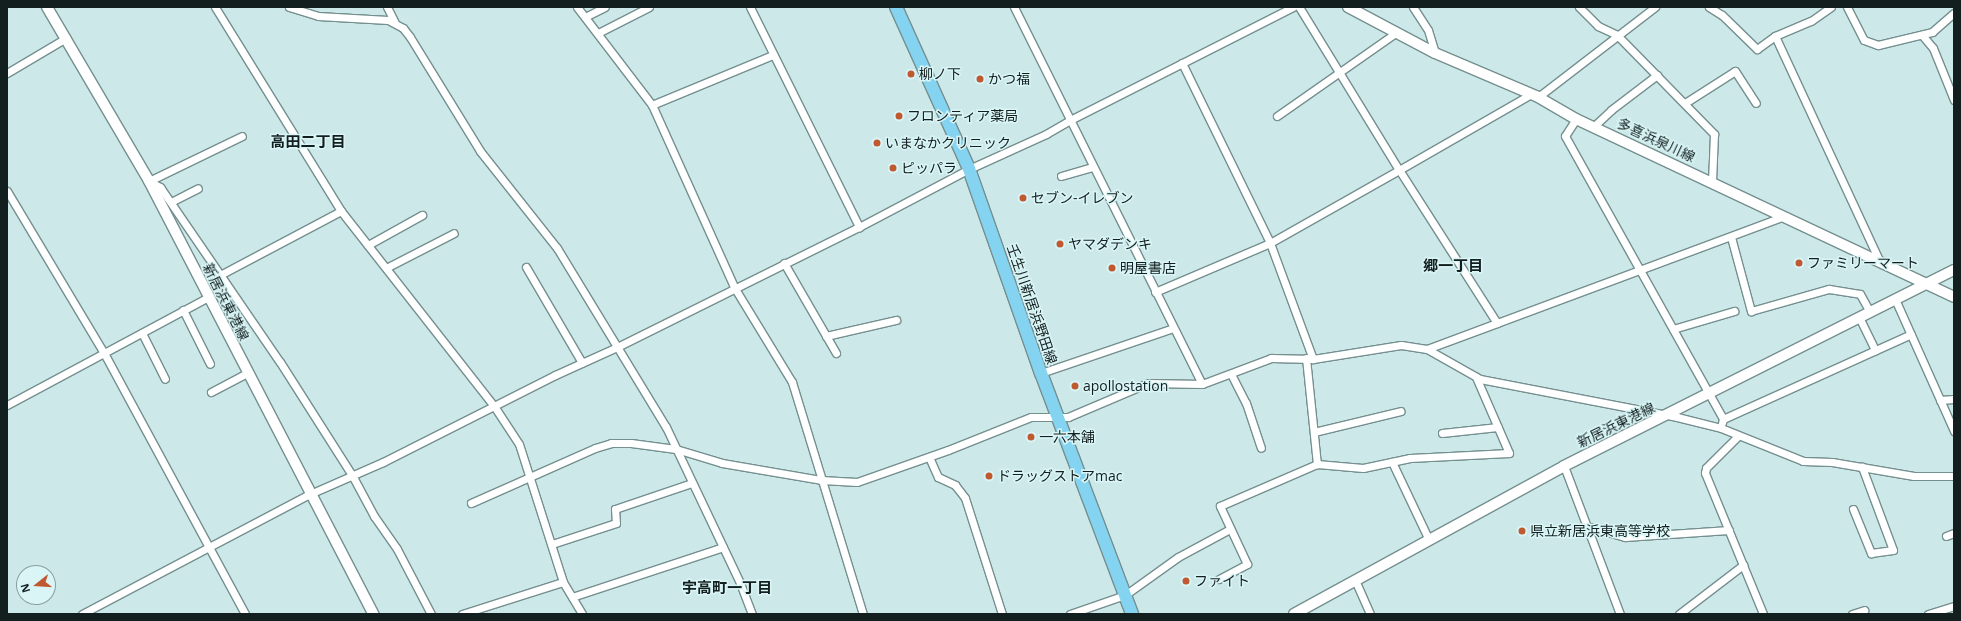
<!DOCTYPE html>
<html>
<head>
<meta charset="utf-8">
<style>
	body { margin:0 }
	#map { position:relative; width:1961px; height:621px; overflow:hidden; background:#cce8e8; font-family:"Open Sans","Noto Sans JP",sans-serif }
	div>[style] { position:absolute }
	.roads { filter:drop-shadow(1px 0 #758f8f) drop-shadow(-1px 0 #758f8f) drop-shadow(0 1px #758f8f) drop-shadow(0 -1px #758f8f) }
	.minor>* { height:7px; margin:-3.5px; padding:0 3.5px; transform-origin:3.5px; border-radius:3.5px; background:#fff }
	.secondary>* { height:10px; margin:-5px; padding:0 5px; transform-origin:5px; border-radius:5px; background:#fff }
	.primary>* { height:12px; margin:-6px; padding:0 6px; transform-origin:6px; border-radius:6px; background:#84d3f1 }
	.dots>* { width:11px; height:11px; translate:-50% -50%; box-sizing:border-box; border:2px solid #d9f5f6; border-radius:50% }
	span { translate:-50% -50%; white-space:nowrap; text-align:center; line-height:1.15; -webkit-text-stroke:3px #d9f5f6; paint-order:stroke }
	.poi-label { font-size:14px; color:#131e1e }
	.left { translate:0 -50%; text-align:left }
	.street-label { font-size:14px; color:#131e1e }
	.neighbourhood-label { font-size:15px; color:#131e1e; font-weight:700 }
	.frame { position:absolute; inset:0; border:8px solid #131e1e; pointer-events:none }
	.north { position:absolute; left:16px; top:565px; width:40px; height:40px; box-sizing:border-box; background:#d9f5f6; border:1px solid #8a9fa0; border-radius:50%; rotate:253deg; font-size:11px; font-weight:700; line-height:16px; text-align:center; color:#131e1e }
	.north::after { content:''; display:block; margin:auto; width:14px; height:18px; background:#c0592f; clip-path:polygon(50% 0,100% 100%,50% 72%,0 100%) }
</style>
</head>
<body>
<div id="map">
	<div class="roads">
		<div class="minor">
			<i style="left:215px;top:7px;width:240px;rotate:58.3deg"></i>
			<i style="left:341px;top:211px;width:248px;rotate:51.9deg"></i>
			<i style="left:494px;top:406px;width:45px;rotate:56.7deg"></i>
			<i style="left:519px;top:444px;width:145px;rotate:72.3deg"></i>
			<i style="left:563px;top:582px;width:37px;rotate:59deg"></i>
			<i style="left:289px;top:7px;width:30px;rotate:17deg"></i>
			<i style="left:318px;top:16px;width:70px;rotate:3.3deg"></i>
			<i style="left:388px;top:20px;width:17px;rotate:28deg"></i>
			<i style="left:403px;top:28px;width:11px;rotate:52deg"></i>
			<i style="left:410px;top:37px;width:134px;rotate:58.4deg"></i>
			<i style="left:480px;top:151px;width:124px;rotate:51.6deg"></i>
			<i style="left:557px;top:248px;width:210px;rotate:58.7deg"></i>
			<i style="left:666px;top:427px;width:173px;rotate:64.6deg"></i>
			<i style="left:740px;top:583px;width:33px;rotate:69deg"></i>
			<i style="left:387px;top:7px;width:16px;rotate:63deg"></i>
			<i style="left:577px;top:7px;width:123px;rotate:52.6deg"></i>
			<i style="left:652px;top:105px;width:200px;rotate:65.7deg"></i>
			<i style="left:734px;top:287px;width:111px;rotate:58.6deg"></i>
			<i style="left:792px;top:382px;width:243px;rotate:73deg"></i>
			<i style="left:750px;top:7px;width:246px;rotate:63.6deg"></i>
			<i style="left:1014px;top:7px;width:421px;rotate:63.5deg"></i>
			<i style="left:1413px;top:7px;width:27px;rotate:57deg"></i>
			<i style="left:1428px;top:30px;width:24px;rotate:73deg"></i>
			<i style="left:1579px;top:7px;width:27px;rotate:45deg"></i>
			<i style="left:1598px;top:26px;width:21px;rotate:25deg"></i>
			<i style="left:1617px;top:35px;width:139px;rotate:45.6deg"></i>
			<i style="left:1714px;top:134px;width:48px;rotate:92.4deg"></i>
			<i style="left:1709px;top:7px;width:15px;rotate:32deg"></i>
			<i style="left:1722px;top:15px;width:49px;rotate:44.2deg"></i>
			<i style="left:1757px;top:49px;width:22px;rotate:-36deg"></i>
			<i style="left:1775px;top:36px;width:39px;rotate:-23deg"></i>
			<i style="left:1811px;top:21px;width:24px;rotate:-35deg"></i>
			<i style="left:1847px;top:7px;width:37px;rotate:63deg"></i>
			<i style="left:1864px;top:40px;width:15px;rotate:20deg"></i>
			<i style="left:1878px;top:45px;width:56px;rotate:-13.5deg"></i>
			<i style="left:1932px;top:32px;width:29px;rotate:-41deg"></i>
			<i style="left:585px;top:17px;width:22px;rotate:-27deg"></i>
			<i style="left:598px;top:33px;width:57px;rotate:-27deg"></i>
			<i style="left:1922px;top:35px;width:17px;rotate:50deg"></i>
			<i style="left:1933px;top:48px;width:56px;rotate:68deg"></i>
			<i style="left:1775px;top:36px;width:247px;rotate:65.1deg"></i>
			<i style="left:1182px;top:63px;width:200px;rotate:63.9deg"></i>
			<i style="left:1270px;top:243px;width:124px;rotate:69.7deg"></i>
			<i style="left:7px;top:73px;width:69px;rotate:-30.7deg"></i>
			<i style="left:1538px;top:97px;width:148px;rotate:-37.6deg"></i>
			<i style="left:1685px;top:103px;width:59px;rotate:-32.6deg"></i>
			<i style="left:1735px;top:71px;width:38px;rotate:57deg"></i>
			<i style="left:652px;top:105px;width:131px;rotate:-22.5deg"></i>
			<i style="left:1277px;top:116px;width:146px;rotate:-35deg"></i>
			<i style="left:1576px;top:119px;width:20px;rotate:123deg"></i>
			<i style="left:1565px;top:136px;width:324px;rotate:60.8deg"></i>
			<i style="left:1593px;top:127px;width:25px;rotate:-43deg"></i>
			<i style="left:1611px;top:110px;width:58px;rotate:-37.3deg"></i>
			<i style="left:1061px;top:176px;width:33px;rotate:-16deg"></i>
			<i style="left:149px;top:181px;width:13px;rotate:29deg"></i>
			<i style="left:160px;top:187px;width:212px;rotate:55.6deg"></i>
			<i style="left:280px;top:362px;width:134px;rotate:57.5deg"></i>
			<i style="left:352px;top:475px;width:47px;rotate:61.8deg"></i>
			<i style="left:374px;top:516px;width:40px;rotate:55.1deg"></i>
			<i style="left:397px;top:549px;width:73px;rotate:62.4deg"></i>
			<i style="left:149px;top:181px;width:103px;rotate:-25.8deg"></i>
			<i style="left:7px;top:191px;width:189px;rotate:59.1deg"></i>
			<i style="left:104px;top:353px;width:297px;rotate:61.6deg"></i>
			<i style="left:171px;top:202px;width:30px;rotate:-27deg"></i>
			<i style="left:1731px;top:237px;width:77px;rotate:74.9deg"></i>
			<i style="left:1751px;top:311px;width:81px;rotate:-15.8deg"></i>
			<i style="left:1829px;top:289px;width:31px;rotate:9deg"></i>
			<i style="left:1860px;top:294px;width:21px;rotate:61deg"></i>
			<i style="left:368px;top:245px;width:62px;rotate:-29.1deg"></i>
			<i style="left:784px;top:263px;width:104px;rotate:60deg"></i>
			<i style="left:526px;top:267px;width:111px;rotate:59.7deg"></i>
			<i style="left:386px;top:268px;width:76px;rotate:-27.2deg"></i>
			<i style="left:220px;top:275px;width:137px;rotate:-27.9deg"></i>
			<i style="left:1155px;top:292px;width:125px;rotate:-23.1deg"></i>
			<i style="left:1270px;top:243px;width:148px;rotate:-29.5deg"></i>
			<i style="left:1399px;top:170px;width:191px;rotate:-121.5deg"></i>
			<i style="left:1895px;top:299px;width:145px;rotate:65.9deg"></i>
			<i style="left:183px;top:310px;width:60px;rotate:63.4deg"></i>
			<i style="left:1859px;top:317px;width:37px;rotate:64deg"></i>
			<i style="left:1497px;top:323px;width:306px;rotate:-20.4deg"></i>
			<i style="left:1673px;top:329px;width:64px;rotate:-16.4deg"></i>
			<i style="left:142px;top:333px;width:51px;rotate:63.4deg"></i>
			<i style="left:826px;top:336px;width:72px;rotate:-12.9deg"></i>
			<i style="left:1427px;top:349px;width:75px;rotate:-20.4deg"></i>
			<i style="left:1497px;top:323px;width:182px;rotate:-122.6deg"></i>
			<i style="left:1399px;top:170px;width:152px;rotate:-29.9deg"></i>
			<i style="left:1306px;top:358px;width:107px;rotate:84.1deg"></i>
			<i style="left:1317px;top:464px;width:46px;rotate:5deg"></i>
			<i style="left:1363px;top:468px;width:48px;rotate:-12deg"></i>
			<i style="left:1410px;top:458px;width:99px;rotate:-2.9deg"></i>
			<i style="left:1509px;top:453px;width:83px;rotate:-113.5deg"></i>
			<i style="left:1041px;top:373px;width:139px;rotate:-18.8deg"></i>
			<i style="left:1231px;top:374px;width:33px;rotate:63deg"></i>
			<i style="left:1246px;top:403px;width:47px;rotate:71.6deg"></i>
			<i style="left:211px;top:392px;width:41px;rotate:-27.8deg"></i>
			<i style="left:1940px;top:400px;width:14px;rotate:-4deg"></i>
			<i style="left:7px;top:405px;width:228px;rotate:-28.2deg"></i>
			<i style="left:1722px;top:423px;width:4px;rotate:-76deg"></i>
			<i style="left:1723px;top:419px;width:206px;rotate:-24.3deg"></i>
			<i style="left:1314px;top:432px;width:89px;rotate:-13.6deg"></i>
			<i style="left:1442px;top:433px;width:56px;rotate:-6.1deg"></i>
			<i style="left:1738px;top:436px;width:45px;rotate:135deg"></i>
			<i style="left:1706px;top:468px;width:5px;rotate:101deg"></i>
			<i style="left:1705px;top:473px;width:152px;rotate:67.6deg"></i>
			<i style="left:929px;top:457px;width:22px;rotate:66deg"></i>
			<i style="left:938px;top:477px;width:19px;rotate:25deg"></i>
			<i style="left:955px;top:485px;width:16px;rotate:52deg"></i>
			<i style="left:965px;top:498px;width:122px;rotate:72.3deg"></i>
			<i style="left:1392px;top:462px;width:86px;rotate:64.6deg"></i>
			<i style="left:1564px;top:466px;width:158px;rotate:69.3deg"></i>
			<i style="left:471px;top:503px;width:136px;rotate:-23.9deg"></i>
			<i style="left:595px;top:448px;width:17px;rotate:-17deg"></i>
			<i style="left:611px;top:443px;width:20px"></i>
			<i style="left:631px;top:443px;width:45px;rotate:7.6deg"></i>
			<i style="left:676px;top:449px;width:48px;rotate:16.9deg"></i>
			<i style="left:722px;top:463px;width:100px;rotate:9.7deg"></i>
			<i style="left:821px;top:480px;width:36px;rotate:3deg"></i>
			<i style="left:857px;top:482px;width:96px;rotate:-19.4deg"></i>
			<i style="left:948px;top:450px;width:89px;rotate:-21.7deg"></i>
			<i style="left:1031px;top:417px;width:37px"></i>
			<i style="left:1068px;top:417px;width:87px;rotate:-23deg"></i>
			<i style="left:1148px;top:383px;width:54px;rotate:1.1deg"></i>
			<i style="left:1202px;top:384px;width:74px;rotate:-20.6deg"></i>
			<i style="left:1271px;top:358px;width:42px;rotate:1.4deg"></i>
			<i style="left:1313px;top:359px;width:89px;rotate:-9deg"></i>
			<i style="left:1401px;top:345px;width:26px;rotate:9deg"></i>
			<i style="left:1427px;top:349px;width:61px;rotate:29.5deg"></i>
			<i style="left:1480px;top:379px;width:201px;rotate:10.9deg"></i>
			<i style="left:1677px;top:417px;width:45px;rotate:14deg"></i>
			<i style="left:1721px;top:428px;width:88px;rotate:21.9deg"></i>
			<i style="left:1803px;top:461px;width:29px;rotate:2deg"></i>
			<i style="left:1832px;top:462px;width:83px;rotate:9.7deg"></i>
			<i style="left:1914px;top:476px;width:40px"></i>
			<i style="left:1853px;top:509px;width:48px;rotate:67.8deg"></i>
			<i style="left:1871px;top:553px;width:22px;rotate:-8deg"></i>
			<i style="left:1893px;top:550px;width:89px;rotate:-110.5deg"></i>
			<i style="left:1586px;top:526px;width:41px;rotate:15.8deg"></i>
			<i style="left:1625px;top:537px;width:104px;rotate:-3.9deg"></i>
			<i style="left:1946px;top:536px;width:9px;rotate:-21deg"></i>
			<i style="left:552px;top:544px;width:67px;rotate:-18.2deg"></i>
			<i style="left:616px;top:523px;width:14px;rotate:-94deg"></i>
			<i style="left:615px;top:509px;width:81px;rotate:-18.7deg"></i>
			<i style="left:1219px;top:579px;width:32px;rotate:-28deg"></i>
			<i style="left:1247px;top:564px;width:64px;rotate:-115deg"></i>
			<i style="left:1220px;top:506px;width:106px;rotate:-23.4deg"></i>
			<i style="left:1355px;top:580px;width:37px;rotate:66deg"></i>
			<i style="left:572px;top:597px;width:159px;rotate:-18.3deg"></i>
			<i style="left:82px;top:614px;width:258px;rotate:-27.8deg"></i>
			<i style="left:310px;top:494px;width:80px;rotate:-23.7deg"></i>
			<i style="left:383px;top:462px;width:193px;rotate:-26.8deg"></i>
			<i style="left:555px;top:375px;width:68px;rotate:-24.3deg"></i>
			<i style="left:617px;top:347px;width:270px;rotate:-26.4deg"></i>
			<i style="left:859px;top:227px;width:124px;rotate:-27.8deg"></i>
			<i style="left:969px;top:169px;width:85px;rotate:-24.4deg"></i>
			<i style="left:1046px;top:134px;width:28px;rotate:-30deg"></i>
			<i style="left:1070px;top:120px;width:250px;rotate:-26.9deg"></i>
			<i style="left:462px;top:614px;width:106px;rotate:-17.6deg"></i>
			<i style="left:1070px;top:614px;width:58px;rotate:-19.1deg"></i>
			<i style="left:1125px;top:595px;width:65px;rotate:-35.6deg"></i>
			<i style="left:1178px;top:557px;width:59px;rotate:-28.3deg"></i>
			<i style="left:1679px;top:614px;width:81px;rotate:-37.4deg"></i>
			<i style="left:1852px;top:614px;width:13px;rotate:-18deg"></i>
			<i style="left:1928px;top:614px;width:27px;rotate:-17deg"></i>
		</div>
		<div class="secondary">
			<i style="left:47px;top:7px;width:202px;rotate:59.6deg"></i>
			<i style="left:149px;top:181px;width:488px;rotate:62.6deg"></i>
			<i style="left:1348px;top:7px;width:98px;rotate:27.9deg"></i>
			<i style="left:1435px;top:53px;width:112px;rotate:23.1deg"></i>
			<i style="left:1538px;top:97px;width:44px;rotate:30.1deg"></i>
			<i style="left:1576px;top:119px;width:418px;rotate:25.2deg"></i>
			<i style="left:1294px;top:614px;width:308px;rotate:-28.7deg"></i>
			<i style="left:1564px;top:466px;width:436px;rotate:-26.7deg"></i>
		</div>
		<div class="primary">
			<i style="left:896px;top:7px;width:178px;rotate:65.7deg"></i>
			<i style="left:969px;top:169px;width:216px;rotate:70.6deg"></i>
			<i style="left:1041px;top:373px;width:258px;rotate:69.3deg"></i>
		</div>
	</div>
	<div class="dots">
		<i style="left:911px;top:74px;background:#c0592f"></i>
		<i style="left:980px;top:79px;background:#c0592f"></i>
		<i style="left:899px;top:116px;background:#c0592f"></i>
		<i style="left:877px;top:143px;background:#c0592f"></i>
		<i style="left:893px;top:168px;background:#c0592f"></i>
		<i style="left:1023px;top:198px;background:#c0592f"></i>
		<i style="left:1060px;top:244px;background:#c0592f"></i>
		<i style="left:1799px;top:263px;background:#c0592f"></i>
		<i style="left:1112px;top:268px;background:#c0592f"></i>
		<i style="left:1075px;top:386px;background:#c0592f"></i>
		<i style="left:1031px;top:437px;background:#c0592f"></i>
		<i style="left:989px;top:476px;background:#c0592f"></i>
		<i style="left:1522px;top:531px;background:#c0592f"></i>
		<i style="left:1186px;top:581px;background:#c0592f"></i>
	</div>
	<div class="poi-label">
		<span class="left" style="left:919px;top:74px">柳ノ下</span>
		<span class="left" style="left:988px;top:79px">かつ福</span>
		<span class="left" style="left:907px;top:116px">フロンティア薬局</span>
		<span class="left" style="left:885px;top:143px">いまなかクリニック</span>
		<span class="left" style="left:901px;top:168px">ピッパラ</span>
		<span class="left" style="left:1031px;top:198px">セブン-イレブン</span>
		<span class="left" style="left:1068px;top:244px">ヤマダデンキ</span>
		<span class="left" style="left:1807px;top:263px">ファミリーマート</span>
		<span class="left" style="left:1120px;top:268px">明屋書店</span>
		<span class="left" style="left:1083px;top:386px">apollostation</span>
		<span class="left" style="left:1039px;top:437px">一六本舗</span>
		<span class="left" style="left:997px;top:476px">ドラッグストアmac</span>
		<span class="left" style="left:1530px;top:531px">県立新居浜東高等学校</span>
		<span class="left" style="left:1194px;top:581px">ファイト</span>
	</div>
	<div class="street-label">
		<span style="left:1656px;top:140px;rotate:25deg">多喜浜泉川線</span>
		<span style="left:226px;top:302px;rotate:63deg">新居浜東港線</span>
		<span style="left:1032px;top:304px;rotate:71deg">壬生川新居浜野田線</span>
		<span style="left:1616px;top:425px;rotate:-26deg">新居浜東港線</span>
	</div>
	<div class="neighbourhood-label">
		<span style="left:308px;top:142px">高田二丁目</span>
		<span style="left:1453px;top:266px">郷一丁目</span>
		<span style="left:727px;top:588px">宇高町一丁目</span>
	</div>
	<div class="frame"></div>
	<div class="north">N</div>
</div>
</body>
</html>
